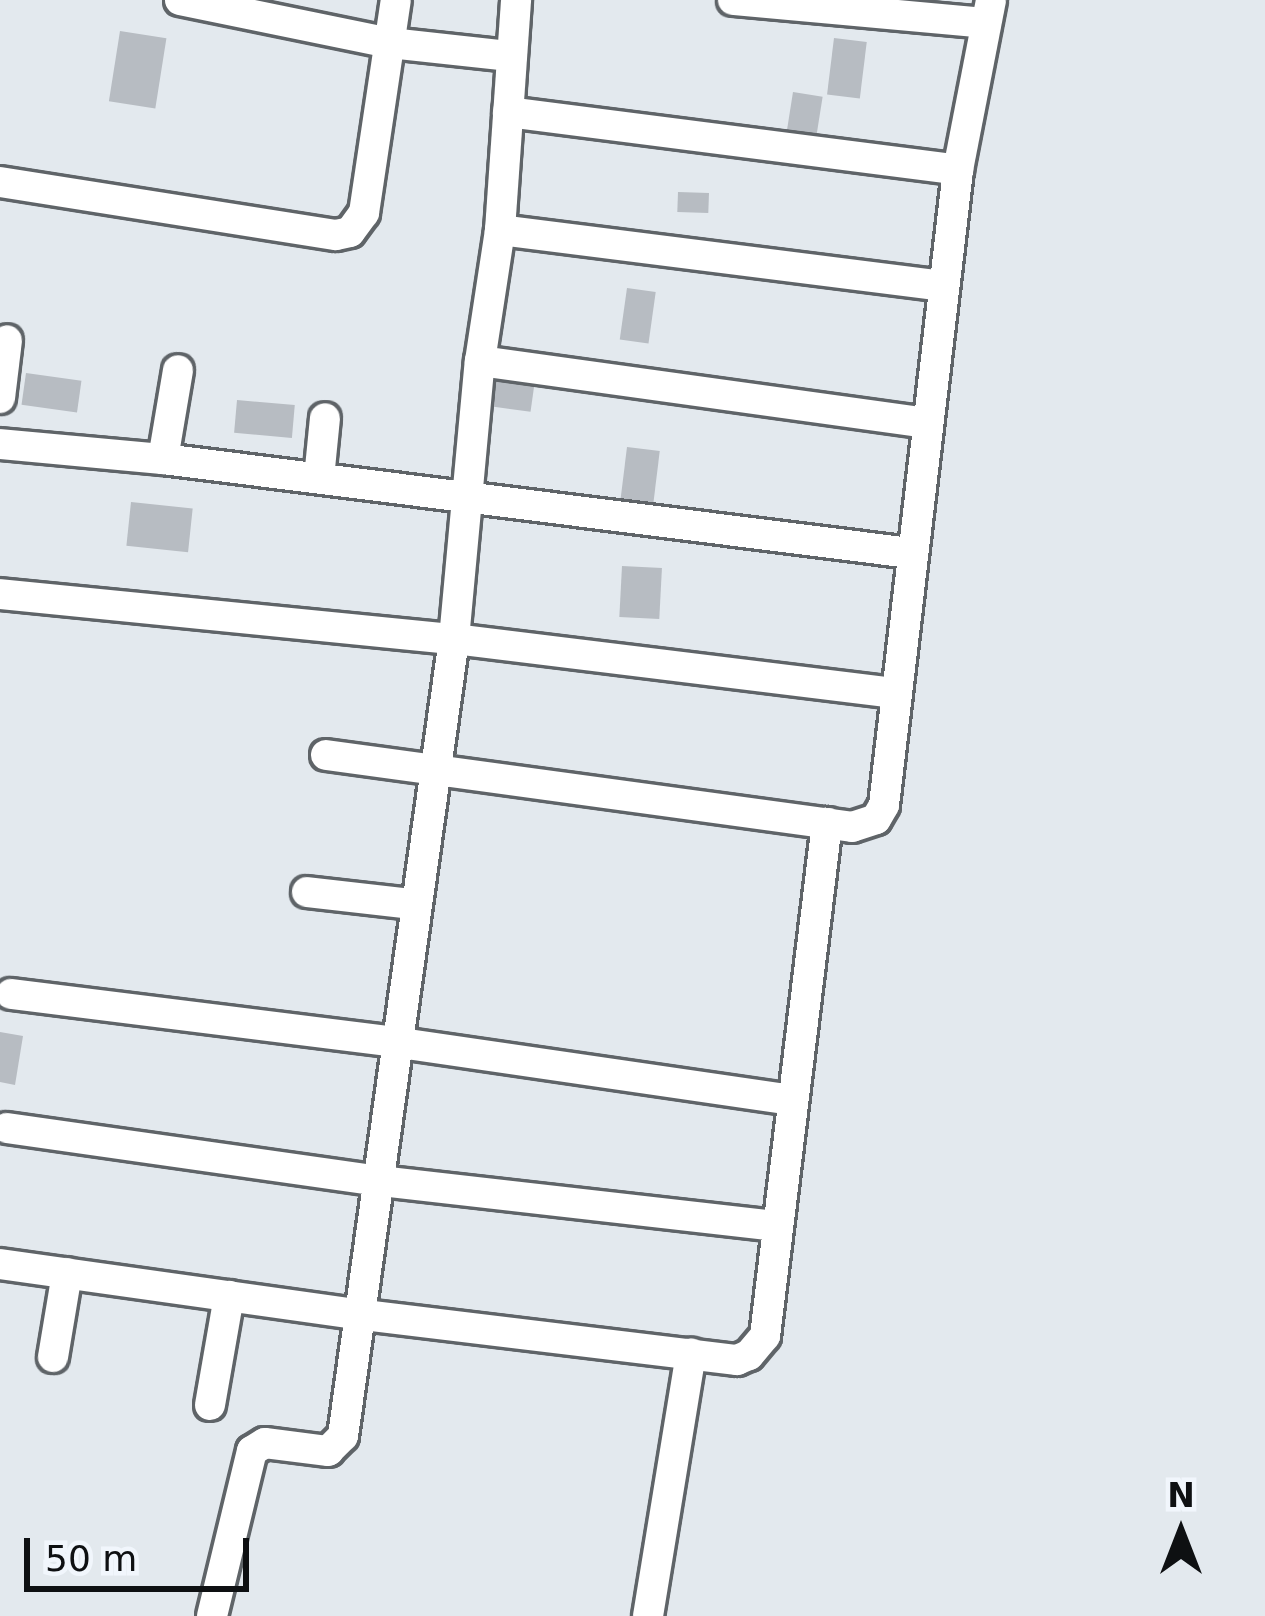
<!DOCTYPE html>
<html>
<head>
<meta charset="utf-8">
<style>
	body { margin:0 }
	#map { position:relative; width:1265px; height:1616px; overflow:hidden; background:#e3e9ee; font-family:"DejaVu Sans",sans-serif }
	div>[style] { position:absolute }
	.building>* { inset:0; background:#b7bcc2; transform-origin:0 0 }
	.roads { filter:drop-shadow(3px 0 #5f6468) drop-shadow(-3px 0 #5f6468) drop-shadow(0 3px #5f6468) drop-shadow(0 -3px #5f6468) }
	.minor>* { height:30px; margin:-15px; padding:0 15px; transform-origin:15px; border-radius:15px; background:#fff }
	span { translate:-50% -50%; white-space:nowrap; text-align:center; line-height:1.15; -webkit-text-stroke:12px #f1f6fc; paint-order:stroke }
	.north { position:absolute; left:1121px; top:1472px; width:120px; height:120px; -webkit-text-stroke:9px #f1f6fc; paint-order:stroke; rotate:0deg; font-size:33px; font-weight:700; line-height:48px; text-align:center; color:#0e1012 }
	.north::after { content:''; display:block; margin:auto; width:42px; height:54px; background:#0e1012; clip-path:polygon(50% 0,100% 100%,50% 72%,0 100%) }
	.scale { position:absolute; left:24px; top:1538px; width:225px; height:54px; box-sizing:border-box; border:6px solid #0e1012; border-top:0; padding-left:15px; font-size:36px; line-height:42px; white-space:nowrap; color:#0e1012; -webkit-text-stroke:9px #f1f6fc; paint-order:stroke }
</style>
</head>
<body>
<div id="map">
	<div class="building">
		<i style="left:120px;top:31px;width:47px;height:71px;rotate:9deg"></i>
		<i style="left:834px;top:38px;width:33px;height:57px;rotate:7deg"></i>
		<i style="left:793px;top:92px;width:30px;height:50px;rotate:9deg"></i>
		<i style="left:678px;top:192px;width:31px;height:20px;rotate:2deg"></i>
		<i style="left:627px;top:288px;width:29px;height:52px;rotate:8deg"></i>
		<i style="left:26px;top:373px;width:56px;height:32px;rotate:8deg"></i>
		<i style="left:491px;top:377px;width:44px;height:29px;rotate:8deg"></i>
		<i style="left:237px;top:400px;width:58px;height:33px;rotate:5deg"></i>
		<i style="left:627px;top:447px;width:33px;height:53px;rotate:7deg"></i>
		<i style="left:131px;top:502px;width:62px;height:44px;rotate:6deg"></i>
		<i style="left:622px;top:566px;width:40px;height:51px;rotate:3deg"></i>
		<i style="clip-path:polygon(0 1032px,23px 1036px,15px 1085px,0 1082px)"></i>
	</div>
	<div class="roads">
		<div class="minor">
			<i style="left:180px;top:0;width:214px;rotate:11.6deg"></i>
			<i style="left:390px;top:43px;width:121px;rotate:6.2deg"></i>
			<i style="left:733px;top:0;width:254px;rotate:5.2deg"></i>
			<i style="left:508px;top:112px;width:454px;rotate:7.3deg"></i>
			<i style="left:0;top:182px;width:340px;rotate:9deg"></i>
			<i style="left:336px;top:235px;width:14px;rotate:-12deg"></i>
			<i style="left:350px;top:232px;width:24px;rotate:-54deg"></i>
			<i style="left:364px;top:213px;width:215px;rotate:-81.5deg"></i>
			<i style="left:500px;top:230px;width:447px;rotate:7.2deg"></i>
			<i style="left:480px;top:361px;width:450px;rotate:7.9deg"></i>
			<i style="left:0;top:398px;width:58px;rotate:-83.1deg"></i>
			<i style="left:0;top:444px;width:164px;rotate:5.3deg"></i>
			<i style="left:163px;top:459px;width:753px;rotate:7.17deg"></i>
			<i style="left:163px;top:459px;width:90px;rotate:-80.4deg"></i>
			<i style="left:319px;top:478px;width:60px;rotate:-84.3deg"></i>
			<i style="left:0;top:594px;width:456px;rotate:5.7deg"></i>
			<i style="left:454px;top:639px;width:279px;rotate:-84.7deg"></i>
			<i style="left:480px;top:361px;width:133px;rotate:-81.3deg"></i>
			<i style="left:500px;top:230px;width:231px;rotate:-86deg"></i>
			<i style="left:326px;top:755px;width:531px;rotate:7.79deg"></i>
			<i style="left:852px;top:827px;width:25px;rotate:-18deg"></i>
			<i style="left:876px;top:819px;width:16px;rotate:-60deg"></i>
			<i style="left:884px;top:805px;width:639px;rotate:-83.35deg"></i>
			<i style="left:958px;top:170px;width:173px;rotate:-79deg"></i>
			<i style="left:307px;top:892px;width:107px;rotate:6.5deg"></i>
			<i style="left:11px;top:994px;width:386px;rotate:7.1deg"></i>
			<i style="left:394px;top:1042px;width:402px;rotate:8.3deg"></i>
			<i style="left:7px;top:1128px;width:378px;rotate:8.1deg"></i>
			<i style="left:381px;top:1181px;width:399px;rotate:6.5deg"></i>
			<i style="left:0;top:1264px;width:368px;rotate:8deg"></i>
			<i style="left:364px;top:1315px;width:376px;rotate:6.9deg"></i>
			<i style="left:737px;top:1360px;width:13px;rotate:-23deg"></i>
			<i style="left:749px;top:1355px;width:25px;rotate:-50deg"></i>
			<i style="left:765px;top:1336px;width:517px;rotate:-83.11deg"></i>
			<i style="left:53px;top:1357px;width:85px;rotate:-80.5deg"></i>
			<i style="left:210px;top:1405px;width:111px;rotate:-80.1deg"></i>
			<i style="left:212px;top:1616px;width:170px;rotate:-76.4deg"></i>
			<i style="left:252px;top:1451px;width:15px;rotate:-32deg"></i>
			<i style="left:265px;top:1443px;width:64px;rotate:7.2deg"></i>
			<i style="left:328px;top:1451px;width:21px;rotate:-45deg"></i>
			<i style="left:343px;top:1436px;width:805px;rotate:-82.07deg"></i>
			<i style="left:454px;top:639px;width:444px;rotate:7deg"></i>
			<i style="left:648px;top:1616px;width:266px;rotate:-80.7deg"></i>
		</div>
	</div>
	<div class="north">N</div>
	<div class="scale">50 m</div>
</div>
</body>
</html>
